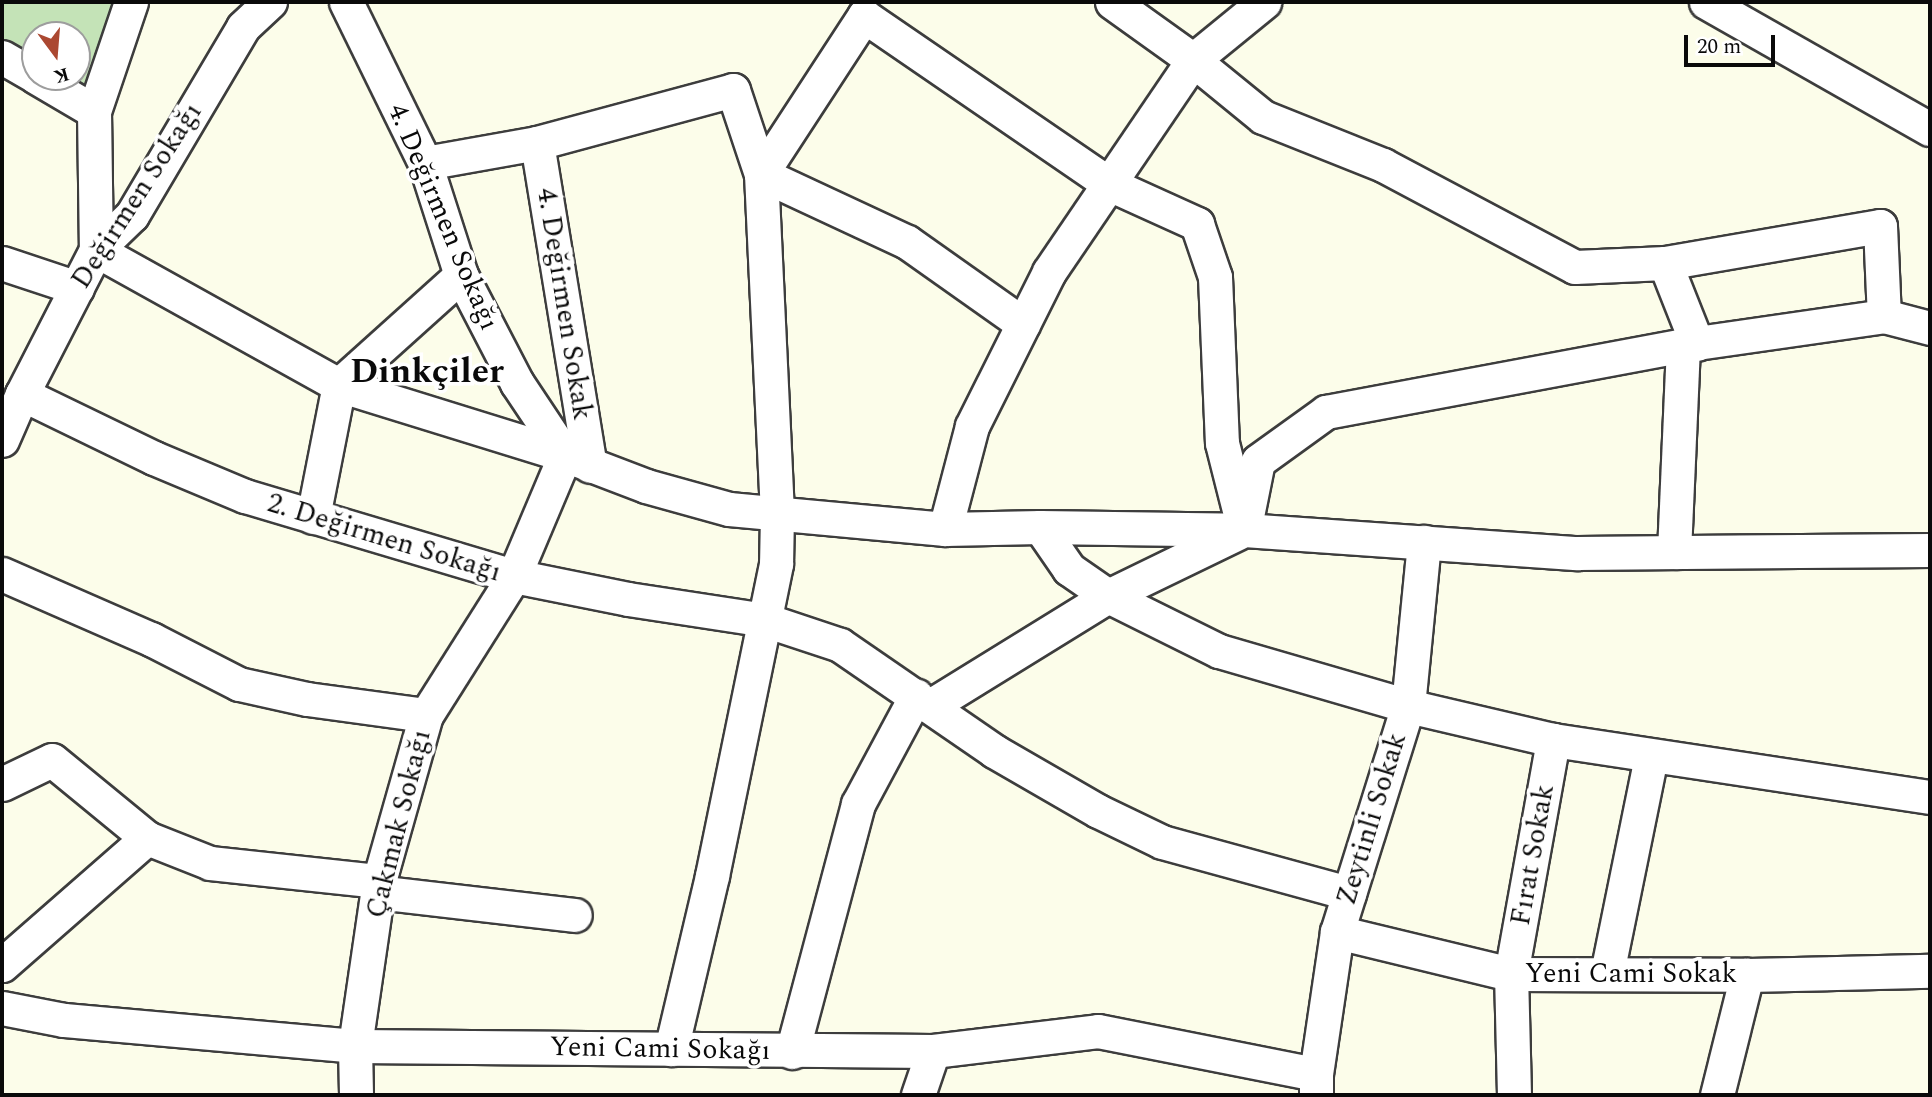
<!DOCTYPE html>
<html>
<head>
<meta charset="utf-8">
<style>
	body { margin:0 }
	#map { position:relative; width:1932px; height:1097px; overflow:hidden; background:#fcfdea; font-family:Spectral,serif }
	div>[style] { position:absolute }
	.green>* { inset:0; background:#c4e3b7 }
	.roads { filter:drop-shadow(2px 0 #3d3d3d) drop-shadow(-2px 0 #3d3d3d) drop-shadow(0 2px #3d3d3d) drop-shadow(0 -2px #3d3d3d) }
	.street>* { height:33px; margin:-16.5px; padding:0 16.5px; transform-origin:16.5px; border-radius:16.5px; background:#fff }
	span { translate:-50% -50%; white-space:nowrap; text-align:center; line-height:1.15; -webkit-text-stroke:7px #fff; paint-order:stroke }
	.street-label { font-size:28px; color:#0a0a0a }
	.district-label { font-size:35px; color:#0a0a0a; font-weight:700 }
	.frame { position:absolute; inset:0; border:4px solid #0a0a0a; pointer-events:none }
	.north { position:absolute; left:21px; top:21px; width:70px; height:70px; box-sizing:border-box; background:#fff; border:2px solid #9d9d9d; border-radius:50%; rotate:164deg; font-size:19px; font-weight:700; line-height:28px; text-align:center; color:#0a0a0a }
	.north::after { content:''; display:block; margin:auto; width:24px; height:32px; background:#ab4831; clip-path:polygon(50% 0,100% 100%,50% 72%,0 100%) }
	.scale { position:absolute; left:1684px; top:35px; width:91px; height:32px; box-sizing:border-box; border:4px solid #0a0a0a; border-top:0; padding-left:9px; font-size:21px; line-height:24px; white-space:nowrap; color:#0a0a0a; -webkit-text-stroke:5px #fff; paint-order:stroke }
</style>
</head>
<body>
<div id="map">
	<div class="green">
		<i style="clip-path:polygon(2px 2px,117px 2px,86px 95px,53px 77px,77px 77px,77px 35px,35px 35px,35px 67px,2px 49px)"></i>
	</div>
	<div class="roads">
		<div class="street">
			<i style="left:131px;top:2px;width:115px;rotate:108.7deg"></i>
			<i style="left:94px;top:111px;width:139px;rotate:89.2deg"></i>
			<i style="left:96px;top:250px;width:278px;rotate:29.1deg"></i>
			<i style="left:339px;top:385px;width:237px;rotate:17.2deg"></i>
			<i style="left:565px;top:455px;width:131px;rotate:112.9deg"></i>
			<i style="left:514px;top:576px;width:165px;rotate:122.3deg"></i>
			<i style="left:426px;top:715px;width:173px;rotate:105.8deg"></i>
			<i style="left:379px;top:881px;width:167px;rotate:98.3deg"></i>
			<i style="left:355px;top:1046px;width:49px;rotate:88.8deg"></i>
			<i style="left:346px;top:2px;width:179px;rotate:63.9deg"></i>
			<i style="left:425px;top:163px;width:118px;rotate:72.2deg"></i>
			<i style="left:461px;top:275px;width:122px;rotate:62.6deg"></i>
			<i style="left:517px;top:383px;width:87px;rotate:56.3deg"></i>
			<i style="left:565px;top:455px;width:87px;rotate:20.9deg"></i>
			<i style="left:646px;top:486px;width:86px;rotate:15.5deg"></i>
			<i style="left:729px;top:509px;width:217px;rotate:5.3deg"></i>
			<i style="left:945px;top:529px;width:95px;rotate:-1.2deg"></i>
			<i style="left:1040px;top:527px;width:204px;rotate:0.8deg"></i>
			<i style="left:1244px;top:530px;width:334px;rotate:4deg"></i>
			<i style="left:1577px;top:553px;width:353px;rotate:-0.5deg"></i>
			<i style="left:1112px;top:2px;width:100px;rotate:35.6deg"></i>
			<i style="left:1193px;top:60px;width:90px;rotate:39.2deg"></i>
			<i style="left:1263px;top:117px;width:129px;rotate:21.8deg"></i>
			<i style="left:1383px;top:165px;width:217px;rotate:28deg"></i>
			<i style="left:1575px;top:267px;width:90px;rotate:-2.5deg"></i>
			<i style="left:1665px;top:263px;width:218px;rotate:-9.8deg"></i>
			<i style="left:1880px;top:226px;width:90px;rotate:87.5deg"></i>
			<i style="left:1706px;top:2px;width:257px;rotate:29.6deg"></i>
			<i style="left:2px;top:57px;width:38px;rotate:30deg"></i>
			<i style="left:36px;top:77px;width:67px;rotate:30.4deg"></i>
			<i style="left:537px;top:143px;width:327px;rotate:80.7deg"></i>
			<i style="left:425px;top:163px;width:114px;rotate:-10.1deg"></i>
			<i style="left:537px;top:143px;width:203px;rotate:-15.1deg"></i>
			<i style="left:733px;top:90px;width:89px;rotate:71.6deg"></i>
			<i style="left:761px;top:174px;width:340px;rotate:87.3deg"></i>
			<i style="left:777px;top:514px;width:50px;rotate:91.1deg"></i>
			<i style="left:776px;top:564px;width:318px;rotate:101.6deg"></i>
			<i style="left:712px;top:876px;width:178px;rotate:103.3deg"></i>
			<i style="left:2px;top:263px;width:79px;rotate:18.4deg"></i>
			<i style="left:1665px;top:263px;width:87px;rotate:68.4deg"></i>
			<i style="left:1023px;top:324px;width:142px;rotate:-144.7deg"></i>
			<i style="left:907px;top:242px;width:161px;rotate:-155deg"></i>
			<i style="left:761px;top:174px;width:189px;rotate:-56.9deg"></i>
			<i style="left:864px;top:16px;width:297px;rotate:34.4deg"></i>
			<i style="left:1109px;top:184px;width:97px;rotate:24.4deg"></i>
			<i style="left:1197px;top:224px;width:56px;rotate:71.2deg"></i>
			<i style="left:1215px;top:277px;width:166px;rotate:87.6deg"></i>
			<i style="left:1222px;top:443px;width:90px;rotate:75.8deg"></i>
			<i style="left:22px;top:394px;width:147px;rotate:25.9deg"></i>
			<i style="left:154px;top:458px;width:99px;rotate:22.7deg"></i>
			<i style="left:245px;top:496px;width:281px;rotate:16.6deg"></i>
			<i style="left:514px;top:576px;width:116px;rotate:11.4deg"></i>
			<i style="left:628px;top:599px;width:139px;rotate:8.7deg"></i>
			<i style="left:765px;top:620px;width:79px;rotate:18.4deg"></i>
			<i style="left:840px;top:645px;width:187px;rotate:34.5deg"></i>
			<i style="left:994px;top:751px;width:120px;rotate:30deg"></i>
			<i style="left:1098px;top:811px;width:71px;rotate:25.8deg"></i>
			<i style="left:1162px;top:842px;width:194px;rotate:15.3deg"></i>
			<i style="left:2px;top:440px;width:50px;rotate:-66.5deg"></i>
			<i style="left:22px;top:394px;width:162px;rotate:-62.8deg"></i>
			<i style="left:96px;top:250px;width:50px;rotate:-44.2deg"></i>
			<i style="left:132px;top:215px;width:218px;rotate:-59.4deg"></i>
			<i style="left:243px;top:27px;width:37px;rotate:-43deg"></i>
			<i style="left:313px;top:517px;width:135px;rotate:-78.9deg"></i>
			<i style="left:339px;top:385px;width:164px;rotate:-42deg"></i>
			<i style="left:1246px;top:521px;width:61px;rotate:-78.7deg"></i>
			<i style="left:1258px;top:461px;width:84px;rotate:-35.8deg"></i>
			<i style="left:1326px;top:412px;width:363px;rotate:-10.6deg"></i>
			<i style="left:1683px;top:345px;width:203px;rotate:-8.2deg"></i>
			<i style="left:1884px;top:316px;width:48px;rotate:14.6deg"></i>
			<i style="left:1040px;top:527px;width:51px;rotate:55.4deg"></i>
			<i style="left:1069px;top:569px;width:47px;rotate:34.7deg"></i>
			<i style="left:1108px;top:596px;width:124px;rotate:26.4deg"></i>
			<i style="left:1219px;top:651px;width:197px;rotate:16.2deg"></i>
			<i style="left:1408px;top:706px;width:149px;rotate:13.2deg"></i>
			<i style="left:1553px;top:740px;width:381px;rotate:8.6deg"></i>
			<i style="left:945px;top:529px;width:106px;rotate:-75.3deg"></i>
			<i style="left:972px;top:426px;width:172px;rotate:-63.4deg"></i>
			<i style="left:1049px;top:272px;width:256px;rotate:-55.8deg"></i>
			<i style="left:1193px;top:60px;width:92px;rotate:-39.2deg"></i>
			<i style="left:1674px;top:552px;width:207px;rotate:-87.5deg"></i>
			<i style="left:2px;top:574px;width:163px;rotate:23.6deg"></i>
			<i style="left:151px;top:639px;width:99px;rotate:27.1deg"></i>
			<i style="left:239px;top:684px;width:70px;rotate:12.4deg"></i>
			<i style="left:307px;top:699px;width:120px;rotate:7.7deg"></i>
			<i style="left:930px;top:706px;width:209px;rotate:-31.7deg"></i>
			<i style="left:1108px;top:596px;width:144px;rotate:-25.9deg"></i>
			<i style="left:2px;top:784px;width:55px;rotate:-25.6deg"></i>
			<i style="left:52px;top:760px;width:123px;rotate:39.4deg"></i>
			<i style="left:147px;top:838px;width:68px;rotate:21.6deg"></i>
			<i style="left:210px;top:863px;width:170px;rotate:6.1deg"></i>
			<i style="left:377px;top:892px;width:199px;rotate:6.6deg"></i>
			<i style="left:1337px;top:932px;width:179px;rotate:13.6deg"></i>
			<i style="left:1511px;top:974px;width:236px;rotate:0.2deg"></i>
			<i style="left:1747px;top:975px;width:183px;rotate:-1.3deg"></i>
			<i style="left:2px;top:965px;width:193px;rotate:-41.2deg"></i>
			<i style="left:1607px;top:973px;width:221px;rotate:-78.5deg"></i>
			<i style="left:2px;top:1008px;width:63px;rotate:11deg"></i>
			<i style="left:64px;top:1020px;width:292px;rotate:5.1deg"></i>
			<i style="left:355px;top:1046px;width:578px;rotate:0.5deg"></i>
			<i style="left:933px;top:1051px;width:166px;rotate:-6.9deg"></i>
			<i style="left:1098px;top:1031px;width:222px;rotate:11.2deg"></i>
			<i style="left:792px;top:1052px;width:257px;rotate:-75.1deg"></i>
			<i style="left:858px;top:804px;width:123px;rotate:-61.8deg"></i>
			<i style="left:1316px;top:1094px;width:20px;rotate:-90deg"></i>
			<i style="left:1316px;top:1074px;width:144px;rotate:-81.6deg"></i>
			<i style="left:1337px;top:932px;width:237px;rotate:-72.6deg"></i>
			<i style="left:1408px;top:706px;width:165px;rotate:-84.4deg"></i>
			<i style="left:918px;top:1095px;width:46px;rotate:-71.2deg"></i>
			<i style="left:1514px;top:1095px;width:121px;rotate:-91.4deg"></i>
			<i style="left:1511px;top:974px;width:238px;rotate:-79.8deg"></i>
			<i style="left:1717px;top:1095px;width:124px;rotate:-76deg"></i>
		</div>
	</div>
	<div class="street-label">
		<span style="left:137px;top:196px;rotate:-57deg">Değirmen Sokağı</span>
		<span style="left:443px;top:217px;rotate:67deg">4. Değirmen Sokağı</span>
		<span style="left:564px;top:304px;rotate:81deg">4. Değirmen Sokak</span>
		<span style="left:384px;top:538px;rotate:17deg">2. Değirmen Sokağı</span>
		<span style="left:1372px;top:819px;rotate:-73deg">Zeytinli Sokak</span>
		<span style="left:399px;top:824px;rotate:-76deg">Çakmak Sokağı</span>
		<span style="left:1533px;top:855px;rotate:-80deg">Fırat Sokak</span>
		<span style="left:1631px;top:974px">Yeni Cami Sokak</span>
		<span style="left:660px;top:1049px;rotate:1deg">Yeni Cami Sokağı</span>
	</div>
	<div class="district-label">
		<span style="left:427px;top:372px">Dinkçiler</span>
	</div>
	<div class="frame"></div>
	<div class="north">K</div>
	<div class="scale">20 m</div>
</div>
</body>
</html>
